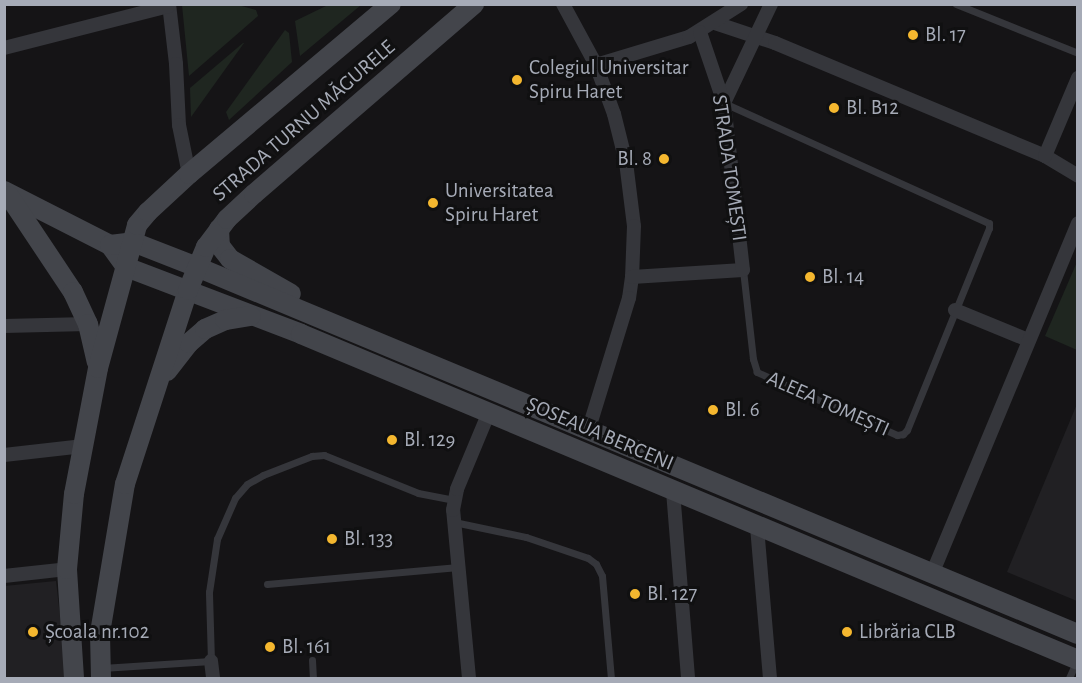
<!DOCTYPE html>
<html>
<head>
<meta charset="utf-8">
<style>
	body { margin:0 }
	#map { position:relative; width:1082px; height:683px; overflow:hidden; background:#151416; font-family:"Alegreya Sans",sans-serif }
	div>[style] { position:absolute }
	.built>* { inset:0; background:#212023 }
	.green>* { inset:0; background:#1f2620 }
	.service>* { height:7px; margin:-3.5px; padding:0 3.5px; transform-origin:3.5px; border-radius:3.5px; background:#35363b }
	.minor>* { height:14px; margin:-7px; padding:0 7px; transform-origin:7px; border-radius:7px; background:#35363b }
	.secondary>* { height:20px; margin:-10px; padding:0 10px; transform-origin:10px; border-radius:10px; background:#43454b }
	.dots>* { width:16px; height:16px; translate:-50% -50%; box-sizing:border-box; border:3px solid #101011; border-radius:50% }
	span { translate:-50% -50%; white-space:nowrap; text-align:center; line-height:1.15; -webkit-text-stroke:6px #101011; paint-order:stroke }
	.poi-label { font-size:21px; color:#a6abb7 }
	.left { translate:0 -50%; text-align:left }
	.right { translate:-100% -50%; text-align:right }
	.street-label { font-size:21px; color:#a6abb7 }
	.frame { position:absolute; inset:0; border:6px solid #a6abb7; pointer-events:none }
</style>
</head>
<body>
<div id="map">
	<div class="built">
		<i style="clip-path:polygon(1077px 404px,1078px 601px,1077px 601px,1007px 572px)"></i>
		<i style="clip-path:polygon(56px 581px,67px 678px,5px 678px,4px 586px)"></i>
	</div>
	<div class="green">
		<i style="clip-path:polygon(182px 5px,238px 5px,256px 10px,258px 16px,189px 76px)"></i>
		<i style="clip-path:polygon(328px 5px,361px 5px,300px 56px,295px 21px)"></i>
		<i style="clip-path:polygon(285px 30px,289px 33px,292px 62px,229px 120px,226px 112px)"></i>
		<i style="clip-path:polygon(243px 43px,244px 43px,191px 117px,190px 88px)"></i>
		<i style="clip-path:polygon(1077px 262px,1078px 350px,1077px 350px,1045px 336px)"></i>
	</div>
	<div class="service">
		<i style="left:956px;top:4px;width:131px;rotate:21.9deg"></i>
		<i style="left:724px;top:103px;width:291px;rotate:24.4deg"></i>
		<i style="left:989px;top:223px;width:5px;rotate:90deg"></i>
		<i style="left:989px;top:228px;width:218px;rotate:112.1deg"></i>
		<i style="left:907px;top:430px;width:6px;rotate:135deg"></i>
		<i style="left:903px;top:434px;width:6px;rotate:171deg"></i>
		<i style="left:897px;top:435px;width:154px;rotate:-155.8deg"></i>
		<i style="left:757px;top:372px;width:14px;rotate:-107deg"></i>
		<i style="left:753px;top:359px;width:90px;rotate:-96.4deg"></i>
		<i style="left:454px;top:522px;width:74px;rotate:11.8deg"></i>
		<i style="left:526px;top:537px;width:65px;rotate:18.7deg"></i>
		<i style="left:588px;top:558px;width:10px;rotate:37deg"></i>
		<i style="left:596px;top:564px;width:13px;rotate:63deg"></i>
		<i style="left:602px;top:576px;width:102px;rotate:85deg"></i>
		<i style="left:267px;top:584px;width:192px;rotate:-5.1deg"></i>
		<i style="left:312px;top:660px;width:18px;rotate:87deg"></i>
		<i style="left:102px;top:668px;width:109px;rotate:-3.7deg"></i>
		<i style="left:211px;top:661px;width:69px;rotate:-91.7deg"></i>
		<i style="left:209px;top:592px;width:54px;rotate:-81.4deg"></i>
		<i style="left:217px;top:539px;width:45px;rotate:-66.3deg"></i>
		<i style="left:235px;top:498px;width:18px;rotate:-49deg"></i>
		<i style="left:247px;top:484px;width:18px;rotate:-29deg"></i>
		<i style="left:263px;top:475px;width:53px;rotate:-21.2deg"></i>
		<i style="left:312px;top:456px;width:12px;rotate:-5deg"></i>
		<i style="left:324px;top:455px;width:101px;rotate:22deg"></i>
		<i style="left:418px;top:493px;width:37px;rotate:11deg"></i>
		<i style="left:1069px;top:678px;width:17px;rotate:-66deg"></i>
	</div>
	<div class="minor">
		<i style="left:169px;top:4px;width:60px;rotate:83.3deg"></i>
		<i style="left:176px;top:64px;width:61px;rotate:87.2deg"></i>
		<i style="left:179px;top:125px;width:50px;rotate:78.5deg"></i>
		<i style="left:563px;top:4px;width:69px;rotate:61.6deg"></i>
		<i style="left:596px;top:65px;width:52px;rotate:69.8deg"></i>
		<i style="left:614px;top:114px;width:49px;rotate:76deg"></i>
		<i style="left:626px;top:162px;width:64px;rotate:82.9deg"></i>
		<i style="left:634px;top:226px;width:51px;rotate:92.2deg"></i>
		<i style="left:632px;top:277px;width:21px;rotate:98deg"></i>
		<i style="left:629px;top:298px;width:139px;rotate:107.1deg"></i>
		<i style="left:715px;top:23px;width:63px;rotate:18.4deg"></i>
		<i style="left:775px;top:43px;width:293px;rotate:22.7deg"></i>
		<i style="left:1045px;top:156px;width:39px;rotate:31deg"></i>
		<i style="left:4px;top:48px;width:170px;rotate:-14.3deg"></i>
		<i style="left:596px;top:65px;width:97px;rotate:-16.8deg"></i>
		<i style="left:689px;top:37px;width:62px;rotate:-32.4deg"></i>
		<i style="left:724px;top:103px;width:110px;rotate:-64.6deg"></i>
		<i style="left:1045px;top:156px;width:85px;rotate:-67.1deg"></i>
		<i style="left:632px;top:277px;width:111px;rotate:-3.6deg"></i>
		<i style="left:743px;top:270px;width:168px;rotate:-96.5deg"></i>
		<i style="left:724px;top:103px;width:75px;rotate:-108.7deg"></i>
		<i style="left:955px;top:310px;width:79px;rotate:22.3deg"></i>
		<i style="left:4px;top:326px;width:84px;rotate:-1.4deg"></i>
		<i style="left:4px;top:455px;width:80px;rotate:-6.5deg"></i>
		<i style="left:673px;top:491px;width:188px;rotate:85.4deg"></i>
		<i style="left:757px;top:527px;width:152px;rotate:85.1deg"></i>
		<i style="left:932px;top:574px;width:380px;rotate:-67.4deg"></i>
		<i style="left:4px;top:576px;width:63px;rotate:-6.3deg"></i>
		<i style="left:211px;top:661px;width:17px;rotate:83deg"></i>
		<i style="left:469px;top:678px;width:169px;rotate:-95.4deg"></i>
		<i style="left:453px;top:510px;width:21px;rotate:-79deg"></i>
		<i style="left:457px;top:489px;width:83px;rotate:-67.4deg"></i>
	</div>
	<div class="secondary">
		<i style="left:4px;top:191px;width:119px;rotate:27deg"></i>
		<i style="left:110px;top:245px;width:27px;rotate:54deg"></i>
		<i style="left:126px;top:267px;width:187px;rotate:20.9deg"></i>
		<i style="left:301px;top:334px;width:843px;rotate:22.76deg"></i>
		<i style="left:9px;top:196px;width:115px;rotate:56.3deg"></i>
		<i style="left:73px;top:292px;width:35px;rotate:65deg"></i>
		<i style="left:88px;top:324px;width:39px;rotate:77deg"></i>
		<i style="left:219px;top:229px;width:17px;rotate:87deg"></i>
		<i style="left:220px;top:246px;width:16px;rotate:52deg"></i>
		<i style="left:230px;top:259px;width:70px;rotate:29.8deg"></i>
		<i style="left:110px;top:245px;width:23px;rotate:-7deg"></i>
		<i style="left:133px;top:242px;width:69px;rotate:21.3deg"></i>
		<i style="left:197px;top:267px;width:954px;rotate:22.62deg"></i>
		<i style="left:167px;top:371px;width:36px;rotate:-52deg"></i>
		<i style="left:189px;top:343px;width:21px;rotate:-41deg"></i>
		<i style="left:205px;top:329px;width:22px;rotate:-24deg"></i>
		<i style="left:225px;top:320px;width:26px;rotate:-9deg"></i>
		<i style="left:74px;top:678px;width:109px;rotate:-93.7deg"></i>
		<i style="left:67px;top:569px;width:75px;rotate:-84.7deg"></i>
		<i style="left:74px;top:494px;width:128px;rotate:-79.2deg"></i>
		<i style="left:98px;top:368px;width:148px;rotate:-74.7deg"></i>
		<i style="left:137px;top:225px;width:17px;rotate:-50deg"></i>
		<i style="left:148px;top:212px;width:56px;rotate:-42.8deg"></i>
		<i style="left:189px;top:174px;width:264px;rotate:-40.1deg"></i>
		<i style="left:101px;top:678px;width:45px;rotate:-91.3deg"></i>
		<i style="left:100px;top:633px;width:151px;rotate:-80.5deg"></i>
		<i style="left:125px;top:484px;width:204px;rotate:-72deg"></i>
		<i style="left:188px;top:290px;width:47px;rotate:-67.3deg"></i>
		<i style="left:206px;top:247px;width:35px;rotate:-53deg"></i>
		<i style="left:227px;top:219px;width:37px;rotate:-43deg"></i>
		<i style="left:254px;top:194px;width:291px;rotate:-40.8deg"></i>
	</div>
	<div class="dots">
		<i style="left:913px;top:35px;background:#f4b72f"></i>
		<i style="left:517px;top:80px;background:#f4b72f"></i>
		<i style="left:834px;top:108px;background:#f4b72f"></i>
		<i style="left:664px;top:159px;background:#f4b72f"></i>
		<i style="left:433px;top:203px;background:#f4b72f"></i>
		<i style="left:810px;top:277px;background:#f4b72f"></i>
		<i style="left:713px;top:410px;background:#f4b72f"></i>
		<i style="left:392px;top:440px;background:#f4b72f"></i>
		<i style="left:332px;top:539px;background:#f4b72f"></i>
		<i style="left:635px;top:594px;background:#f4b72f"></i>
		<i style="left:33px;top:632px;background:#f4b72f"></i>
		<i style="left:847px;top:632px;background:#f4b72f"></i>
		<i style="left:270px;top:647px;background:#f4b72f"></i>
	</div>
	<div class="poi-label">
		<span class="left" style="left:925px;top:35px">Bl. 17</span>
		<span class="left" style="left:529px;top:80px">Colegiul Universitar<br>Spiru Haret</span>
		<span class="left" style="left:846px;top:108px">Bl. B12</span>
		<span class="right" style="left:652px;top:159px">Bl. 8</span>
		<span class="left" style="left:445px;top:203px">Universitatea<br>Spiru Haret</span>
		<span class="left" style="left:822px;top:277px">Bl. 14</span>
		<span class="left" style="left:725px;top:410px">Bl. 6</span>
		<span class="left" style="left:404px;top:440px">Bl. 129</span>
		<span class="left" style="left:344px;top:539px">Bl. 133</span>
		<span class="left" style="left:647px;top:594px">Bl. 127</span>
		<span class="left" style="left:45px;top:632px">Școala nr.102</span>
		<span class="left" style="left:859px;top:632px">Librăria CLB</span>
		<span class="left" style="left:282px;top:647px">Bl. 161</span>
	</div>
	<div class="street-label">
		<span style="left:304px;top:121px;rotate:-41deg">STRADA TURNU MĂGURELE</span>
		<span style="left:729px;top:168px;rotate:82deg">STRADA TOMEȘTI</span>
		<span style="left:828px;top:404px;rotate:24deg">ALEEA TOMEȘTI</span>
		<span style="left:600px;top:434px;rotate:23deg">ȘOSEAUA BERCENI</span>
	</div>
	<div class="frame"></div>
</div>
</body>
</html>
